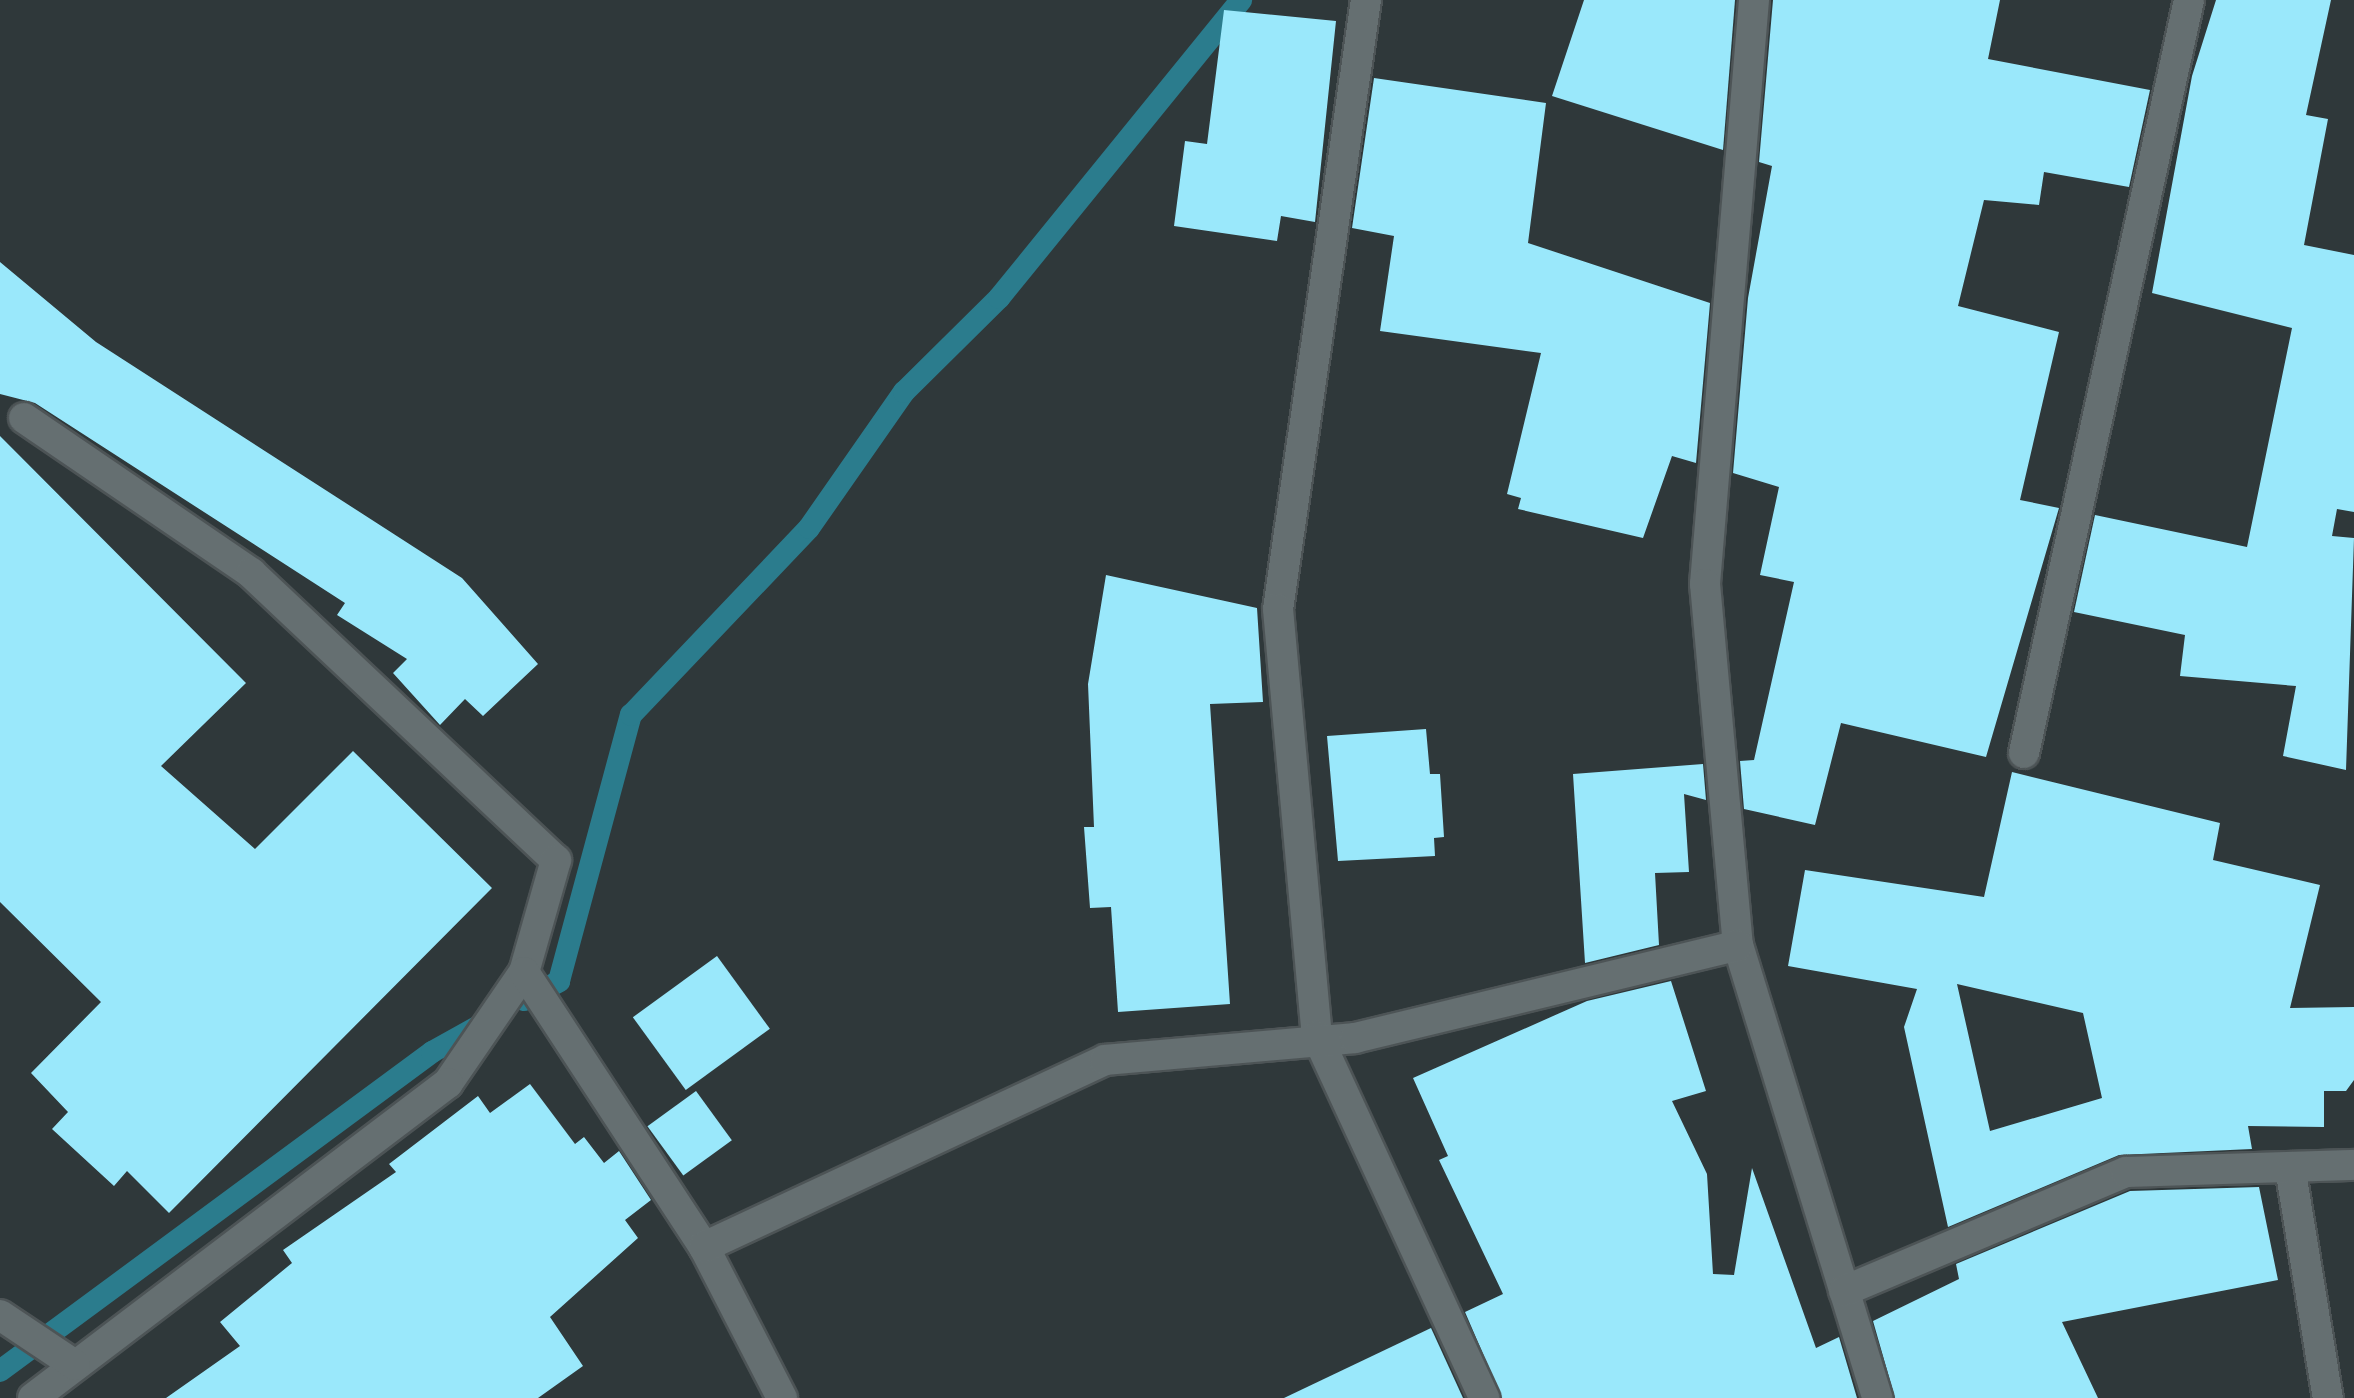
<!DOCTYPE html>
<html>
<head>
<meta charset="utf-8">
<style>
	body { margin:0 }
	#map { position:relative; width:2354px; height:1398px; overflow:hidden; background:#2f383a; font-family:Lato,sans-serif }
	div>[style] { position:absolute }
	.stream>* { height:22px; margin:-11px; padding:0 11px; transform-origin:11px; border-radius:11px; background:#2b7c8d }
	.building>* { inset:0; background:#9ae8fb; transform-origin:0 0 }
	.roads { filter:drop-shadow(2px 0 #4d5456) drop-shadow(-2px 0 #4d5456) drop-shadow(0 2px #4d5456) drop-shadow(0 -2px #4d5456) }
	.street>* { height:30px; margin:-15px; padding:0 15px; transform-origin:15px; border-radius:15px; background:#656f71 }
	span { translate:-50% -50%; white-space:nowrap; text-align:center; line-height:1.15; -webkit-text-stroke:10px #2f383a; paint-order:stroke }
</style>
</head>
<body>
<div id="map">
	<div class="stream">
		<i style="left:524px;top:1000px;width:40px;rotate:-28deg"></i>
		<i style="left:559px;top:981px;width:276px;rotate:-74.9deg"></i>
		<i style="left:631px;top:715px;width:258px;rotate:-46.4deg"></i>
		<i style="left:809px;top:528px;width:166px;rotate:-55.1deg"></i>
		<i style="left:904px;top:392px;width:134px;rotate:-44.7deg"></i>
		<i style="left:999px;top:298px;width:384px;rotate:-50.9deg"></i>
		<i style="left:0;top:1371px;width:537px;rotate:-36.44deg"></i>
		<i style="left:432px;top:1052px;width:64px;rotate:-29deg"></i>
	</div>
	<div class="building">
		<i style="clip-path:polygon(1584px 0,1735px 0,1723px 150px,1552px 96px)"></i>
		<i style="clip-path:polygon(1773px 0,2000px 0,1988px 59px,2150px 90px,2129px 187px,2044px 172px,2039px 205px,1984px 200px,1958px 306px,2059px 332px,2020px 500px,2059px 508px,1986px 757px,1841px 723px,1815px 825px,1744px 809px,1740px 761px,1754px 760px,1794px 582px,1760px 575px,1779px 487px,1733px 473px,1748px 298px,1772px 166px,1759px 162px)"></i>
		<i style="clip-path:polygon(2216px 0,2331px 0,2306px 115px,2328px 119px,2304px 245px,2354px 255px,2354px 512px,2337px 509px,2332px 536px,2354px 538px,2346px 770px,2283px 756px,2296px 686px,2180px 676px,2185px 635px,2074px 612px,2095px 515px,2247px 547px,2292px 328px,2152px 293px,2192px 76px)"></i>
		<i style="clip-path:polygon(1224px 10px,1336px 21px,1315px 222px,1281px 216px,1277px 241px,1174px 226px,1185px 141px,1207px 144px)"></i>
		<i style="clip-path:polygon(1374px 78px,1546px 103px,1528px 243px,1710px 303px,1696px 463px,1672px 456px,1643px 538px,1518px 509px,1521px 498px,1507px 494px,1541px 353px,1380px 331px,1394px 236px,1352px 228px)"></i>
		<i style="clip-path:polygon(0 262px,96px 342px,462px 578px,538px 664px,483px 716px,465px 699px,440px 725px,393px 673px,407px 659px,337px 615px,345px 603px,35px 403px,0 394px)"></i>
		<i style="clip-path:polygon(0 436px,246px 683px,161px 766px,255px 849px,353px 751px,492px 888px,169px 1213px,127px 1171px,114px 1186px,52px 1129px,68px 1112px,31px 1073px,101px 1002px,0 902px)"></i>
		<i style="clip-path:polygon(1106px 575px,1257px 608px,1263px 702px,1210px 704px,1230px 1004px,1118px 1012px,1111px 907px,1090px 908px,1084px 827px,1094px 827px,1088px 684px)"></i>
		<i style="clip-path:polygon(1426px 729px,1430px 774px,1440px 774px,1444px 837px,1434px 838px,1435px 856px,1338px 861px,1327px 736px)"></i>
		<i style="clip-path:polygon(1703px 764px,1706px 800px,1684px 794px,1689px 872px,1655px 873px,1659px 945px,1585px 963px,1573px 774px)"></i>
		<i style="clip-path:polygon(evenodd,2012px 772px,2220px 823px,2213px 860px,2320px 885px,2290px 1008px,2354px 1007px,2354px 1080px,2346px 1091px,2324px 1091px,2324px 1127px,2248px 1126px,2252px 1149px,2119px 1155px,1948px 1227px,1904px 1027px,1917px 989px,1788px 966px,1805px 870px,1984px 897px,2012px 772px,1957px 984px,2083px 1013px,2102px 1098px,1990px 1131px,1957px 984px)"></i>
		<i style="left:717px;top:956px;width:90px;height:104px;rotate:54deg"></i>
		<i style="clip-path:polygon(1671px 981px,1706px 1091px,1672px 1101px,1707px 1174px,1713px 1274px,1734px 1275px,1752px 1168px,1816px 1348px,1839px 1337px,1857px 1398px,1502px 1398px,1465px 1312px,1503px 1294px,1439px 1160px,1448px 1156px,1413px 1078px,1587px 1001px)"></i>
		<i style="clip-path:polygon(530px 1084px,575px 1144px,584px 1137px,604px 1163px,619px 1151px,651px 1200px,625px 1220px,638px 1238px,550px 1317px,583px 1366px,538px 1398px,166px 1398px,240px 1346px,220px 1322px,292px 1263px,283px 1250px,396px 1172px,389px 1164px,478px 1096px,490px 1113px)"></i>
		<i style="left:696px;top:1091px;width:61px;height:60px;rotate:54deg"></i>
		<i style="clip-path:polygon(2259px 1187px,2278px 1280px,2062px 1322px,2098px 1398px,1895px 1398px,1873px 1321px,1959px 1279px,1956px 1264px,2130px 1191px)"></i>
		<i style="clip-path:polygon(1431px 1328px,1463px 1398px,1284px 1398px)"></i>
	</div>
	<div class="roads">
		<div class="street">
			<i style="left:1366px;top:0;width:615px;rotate:98.22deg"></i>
			<i style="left:1278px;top:609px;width:429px;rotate:84.8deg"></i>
			<i style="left:1317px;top:1036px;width:399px;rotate:65.2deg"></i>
			<i style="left:1754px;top:0;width:586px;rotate:94.8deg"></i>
			<i style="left:1705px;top:584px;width:363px;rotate:84.8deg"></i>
			<i style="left:1738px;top:945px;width:474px;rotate:72.9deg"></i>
			<i style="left:24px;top:418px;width:275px;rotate:34.3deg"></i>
			<i style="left:251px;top:573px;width:419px;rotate:43.3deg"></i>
			<i style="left:556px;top:860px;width:116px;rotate:105.9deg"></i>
			<i style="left:524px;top:972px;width:135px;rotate:124.4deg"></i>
			<i style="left:448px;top:1083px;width:521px;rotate:142.8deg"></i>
			<i style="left:2024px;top:753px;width:771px;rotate:-77.64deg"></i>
			<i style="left:524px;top:972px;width:329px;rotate:56.8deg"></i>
			<i style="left:704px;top:1247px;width:170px;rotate:62.7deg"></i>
			<i style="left:2290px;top:1167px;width:234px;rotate:80.7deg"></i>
			<i style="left:704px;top:1247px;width:442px;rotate:-25deg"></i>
			<i style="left:1105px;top:1060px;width:251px;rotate:-5deg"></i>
			<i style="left:1355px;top:1038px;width:394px;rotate:-13.6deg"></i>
			<i style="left:1844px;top:1291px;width:306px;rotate:-22.9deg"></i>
			<i style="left:2126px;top:1172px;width:228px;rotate:-1.8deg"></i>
			<i style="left:0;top:1315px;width:90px;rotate:33.7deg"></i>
		</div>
	</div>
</div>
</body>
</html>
